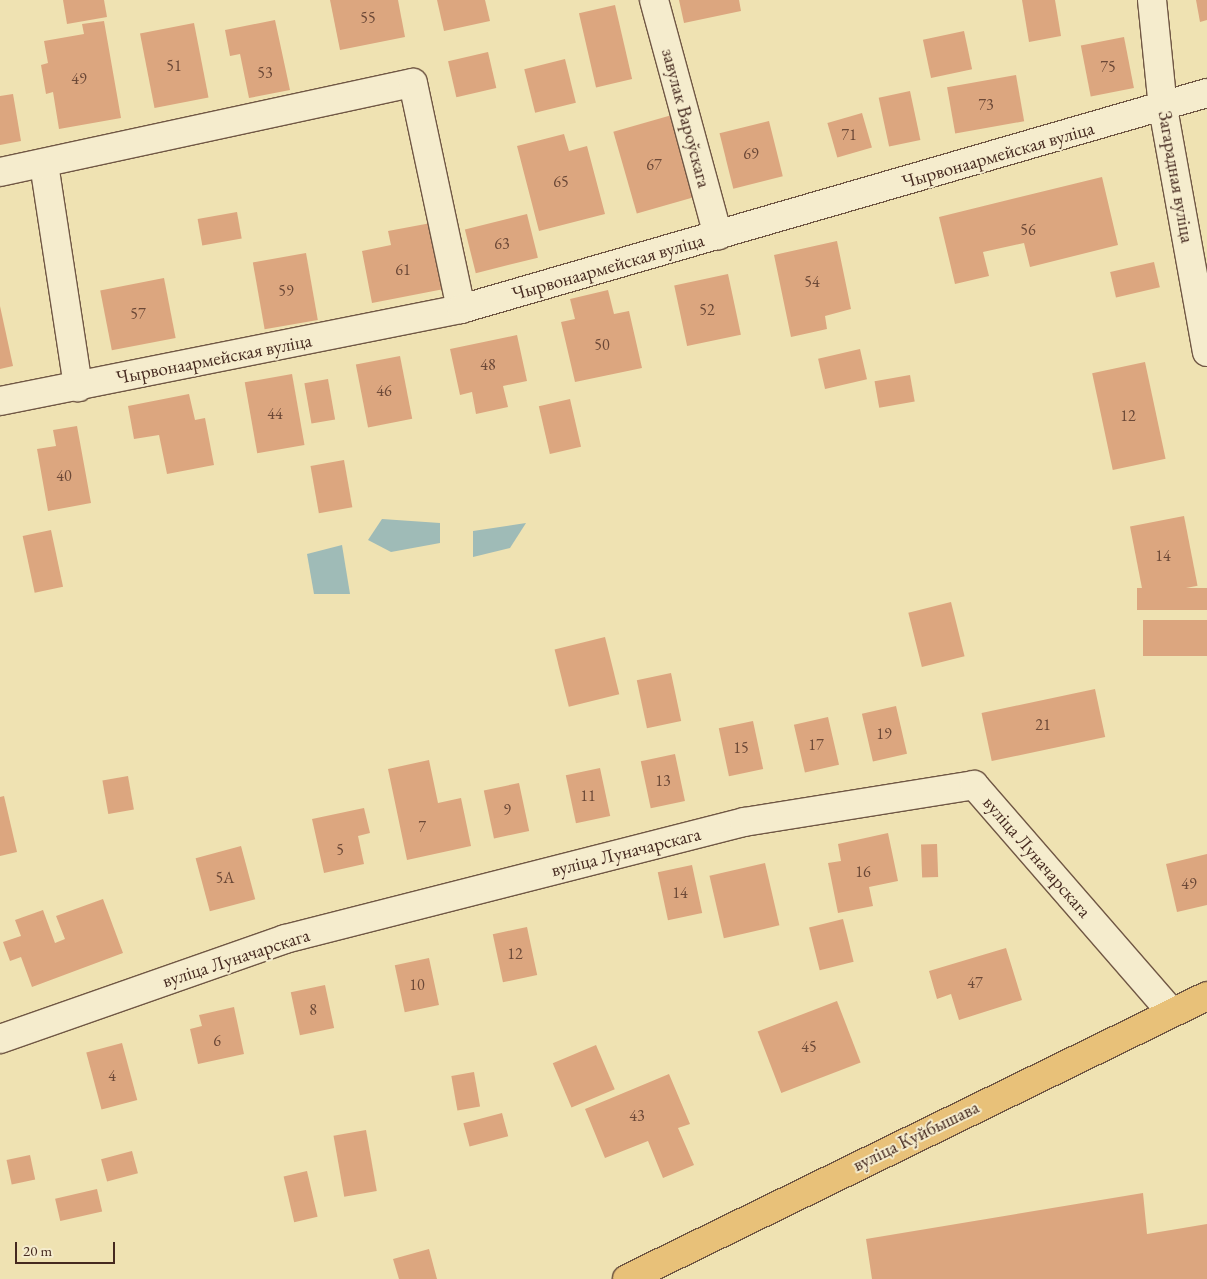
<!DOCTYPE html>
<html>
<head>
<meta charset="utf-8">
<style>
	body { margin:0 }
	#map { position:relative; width:1207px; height:1279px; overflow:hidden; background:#efe2b2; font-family:"EB Garamond",serif }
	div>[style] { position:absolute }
	.water>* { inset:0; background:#9fbbb7 }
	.building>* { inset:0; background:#dca67f; transform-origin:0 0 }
	.roads { filter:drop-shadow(1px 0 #705744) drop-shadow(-1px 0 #705744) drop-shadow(0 1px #705744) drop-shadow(0 -1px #705744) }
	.minor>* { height:28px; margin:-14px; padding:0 14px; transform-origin:14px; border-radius:14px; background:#f5eccd }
	.major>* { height:28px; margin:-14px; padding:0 14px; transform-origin:14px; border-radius:14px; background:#e8c179 }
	span { translate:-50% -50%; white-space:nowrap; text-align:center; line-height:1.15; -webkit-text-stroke:4px #f5eccd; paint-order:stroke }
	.number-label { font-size:16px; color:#6b4837 }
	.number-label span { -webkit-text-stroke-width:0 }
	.street-label { font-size:19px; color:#45291f }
	.scale { position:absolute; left:15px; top:1242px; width:100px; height:22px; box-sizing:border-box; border:2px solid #45291f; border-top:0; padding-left:6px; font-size:15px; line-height:18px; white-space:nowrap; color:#45291f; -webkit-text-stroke:4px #f5eccd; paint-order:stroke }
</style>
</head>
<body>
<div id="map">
	<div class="water">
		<i style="clip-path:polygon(382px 519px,440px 523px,440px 543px,391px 552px,368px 540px)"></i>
		<i style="clip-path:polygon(526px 523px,510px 548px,473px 557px,473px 531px)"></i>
		<i style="clip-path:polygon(342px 545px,350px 594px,314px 594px,307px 554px)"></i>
	</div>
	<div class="building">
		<i style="clip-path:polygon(63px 0,104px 0,107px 17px,67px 24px)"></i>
		<i style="clip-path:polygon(330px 0,398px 0,405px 37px,340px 50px)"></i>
		<i style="clip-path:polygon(437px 0,485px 0,490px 21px,444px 31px)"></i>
		<i style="clip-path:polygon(679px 0,739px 0,741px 11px,684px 23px)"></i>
		<i style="clip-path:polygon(1022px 0,1055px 0,1061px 36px,1029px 42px)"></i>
		<i style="clip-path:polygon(1196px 0,1207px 0,1207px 20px,1200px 22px)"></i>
		<i style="left:615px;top:5px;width:76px;height:37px;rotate:77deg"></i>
		<i style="clip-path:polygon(275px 20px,290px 90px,249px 98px,240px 54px,230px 56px,225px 30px)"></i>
		<i style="clip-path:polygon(104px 21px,121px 118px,59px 129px,53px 92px,46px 94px,41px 65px,48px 63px,44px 41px,84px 34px,82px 24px)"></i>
		<i style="left:194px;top:23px;width:76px;height:55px;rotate:79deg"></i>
		<i style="left:964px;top:31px;width:39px;height:42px;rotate:78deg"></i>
		<i style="left:1124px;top:37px;width:52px;height:44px;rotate:79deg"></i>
		<i style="left:488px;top:52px;width:37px;height:41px;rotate:77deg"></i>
		<i style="left:565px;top:59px;width:45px;height:42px;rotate:76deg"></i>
		<i style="left:1016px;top:75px;width:47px;height:70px;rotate:80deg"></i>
		<i style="left:910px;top:91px;width:50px;height:32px;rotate:78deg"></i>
		<i style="clip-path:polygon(13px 94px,21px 141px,0 145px,0 96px)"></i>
		<i style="left:862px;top:113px;width:36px;height:36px;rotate:74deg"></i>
		<i style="left:672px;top:115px;width:85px;height:61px;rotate:74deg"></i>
		<i style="left:769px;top:121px;width:57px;height:51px;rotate:76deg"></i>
		<i style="clip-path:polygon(564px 134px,569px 151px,587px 146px,605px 214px,539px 231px,517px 146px)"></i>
		<i style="clip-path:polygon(1102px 177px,1118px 245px,1030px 267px,1024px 243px,983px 252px,989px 276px,955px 284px,939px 217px)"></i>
		<i style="left:237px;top:212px;width:27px;height:40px;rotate:80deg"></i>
		<i style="left:527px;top:214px;width:45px;height:64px;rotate:76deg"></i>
		<i style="clip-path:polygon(431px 223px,444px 289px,372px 303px,362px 251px,391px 245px,388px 231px)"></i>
		<i style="clip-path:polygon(837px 241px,851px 309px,825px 316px,827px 329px,791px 337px,774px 255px)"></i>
		<i style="left:306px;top:253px;width:68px;height:54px;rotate:80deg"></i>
		<i style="left:1154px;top:262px;width:26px;height:45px;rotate:77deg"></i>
		<i style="left:728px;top:274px;width:62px;height:55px;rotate:78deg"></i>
		<i style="left:164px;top:278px;width:61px;height:65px;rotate:79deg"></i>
		<i style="clip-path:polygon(608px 290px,614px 314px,629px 311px,642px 368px,575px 382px,561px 322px,575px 319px,570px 299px)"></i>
		<i style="clip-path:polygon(0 306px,13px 366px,0 369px)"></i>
		<i style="clip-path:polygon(517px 335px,527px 381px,503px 386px,508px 407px,476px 414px,472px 392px,460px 395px,450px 349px)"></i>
		<i style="left:860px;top:349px;width:31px;height:43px;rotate:77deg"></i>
		<i style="left:400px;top:356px;width:64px;height:45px;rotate:79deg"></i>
		<i style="left:1145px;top:362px;width:99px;height:54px;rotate:78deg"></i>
		<i style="left:292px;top:374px;width:72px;height:48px;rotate:80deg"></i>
		<i style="left:910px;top:375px;width:27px;height:36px;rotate:80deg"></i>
		<i style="left:328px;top:379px;width:41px;height:24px;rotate:80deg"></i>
		<i style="clip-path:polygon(189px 394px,195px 420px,205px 418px,214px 465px,167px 474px,159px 435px,134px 439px,128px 406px)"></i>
		<i style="left:570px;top:399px;width:49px;height:32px;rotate:77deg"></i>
		<i style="clip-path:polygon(77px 426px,91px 503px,48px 511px,37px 449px,56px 446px,53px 430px)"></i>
		<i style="left:344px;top:460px;width:48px;height:34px;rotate:80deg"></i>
		<i style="left:1184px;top:516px;width:71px;height:55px;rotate:79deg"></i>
		<i style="left:51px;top:530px;width:58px;height:29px;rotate:78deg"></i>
		<i style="left:1207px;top:588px;width:22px;height:70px;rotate:90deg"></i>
		<i style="left:951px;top:602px;width:56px;height:44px;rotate:76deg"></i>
		<i style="left:1207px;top:620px;width:36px;height:64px;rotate:90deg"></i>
		<i style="left:605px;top:637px;width:59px;height:52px;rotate:76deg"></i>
		<i style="left:671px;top:673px;width:49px;height:35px;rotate:78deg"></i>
		<i style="left:1095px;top:689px;width:49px;height:116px;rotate:78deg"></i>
		<i style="left:896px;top:706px;width:49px;height:35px;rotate:77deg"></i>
		<i style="left:828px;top:717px;width:49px;height:35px;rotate:77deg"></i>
		<i style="left:753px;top:721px;width:49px;height:35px;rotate:78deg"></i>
		<i style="left:675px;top:754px;width:48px;height:35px;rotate:78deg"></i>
		<i style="clip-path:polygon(429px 760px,438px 803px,461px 798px,471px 846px,407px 860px,388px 769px)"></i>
		<i style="left:600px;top:768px;width:49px;height:35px;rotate:78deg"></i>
		<i style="left:128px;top:776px;width:34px;height:26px;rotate:80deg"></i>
		<i style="left:519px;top:783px;width:49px;height:36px;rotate:78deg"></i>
		<i style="clip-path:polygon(4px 796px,17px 852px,0 856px,0 797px)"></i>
		<i style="clip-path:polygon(364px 808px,370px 833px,358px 836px,364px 864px,324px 873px,312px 819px)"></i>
		<i style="clip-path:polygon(888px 833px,898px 881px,869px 887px,873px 906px,838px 913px,828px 863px,841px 861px,838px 844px)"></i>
		<i style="left:937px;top:844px;width:33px;height:16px;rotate:88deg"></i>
		<i style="left:241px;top:846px;width:55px;height:47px;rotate:75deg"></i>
		<i style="clip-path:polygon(1207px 854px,1207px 905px,1177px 912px,1166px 864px)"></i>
		<i style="left:765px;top:863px;width:64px;height:57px;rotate:77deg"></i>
		<i style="left:692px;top:865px;width:49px;height:35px;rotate:78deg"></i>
		<i style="clip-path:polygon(103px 899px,123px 953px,32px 987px,21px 957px,10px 961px,3px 942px,21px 936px,15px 920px,43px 910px,55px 943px,65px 939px,56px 916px)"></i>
		<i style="left:843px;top:919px;width:44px;height:35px;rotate:76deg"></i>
		<i style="left:527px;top:927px;width:49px;height:35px;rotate:78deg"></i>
		<i style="clip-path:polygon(1006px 948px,1022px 1000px,959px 1020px,951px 994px,937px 999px,929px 971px)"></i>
		<i style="left:429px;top:958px;width:48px;height:35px;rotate:78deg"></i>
		<i style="left:325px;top:985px;width:44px;height:35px;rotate:78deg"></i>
		<i style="left:837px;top:1001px;width:66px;height:85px;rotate:69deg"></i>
		<i style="clip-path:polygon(234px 1007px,244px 1054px,198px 1064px,190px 1029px,202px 1026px,199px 1015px)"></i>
		<i style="left:122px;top:1043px;width:59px;height:37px;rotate:75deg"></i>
		<i style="left:596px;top:1045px;width:48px;height:47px;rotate:67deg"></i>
		<i style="left:474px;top:1072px;width:35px;height:23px;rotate:80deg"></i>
		<i style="clip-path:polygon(669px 1074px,690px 1124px,678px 1128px,694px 1165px,663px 1178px,648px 1141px,605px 1158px,585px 1109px)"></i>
		<i style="left:502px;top:1113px;width:24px;height:40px;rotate:75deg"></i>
		<i style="left:366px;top:1130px;width:62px;height:33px;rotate:80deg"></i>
		<i style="left:132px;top:1151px;width:23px;height:32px;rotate:75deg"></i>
		<i style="left:30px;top:1155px;width:25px;height:24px;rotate:78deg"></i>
		<i style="left:307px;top:1171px;width:47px;height:24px;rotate:77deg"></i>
		<i style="left:97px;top:1189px;width:23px;height:43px;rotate:77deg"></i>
		<i style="clip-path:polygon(1143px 1193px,1147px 1234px,1207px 1224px,1207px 1279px,872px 1279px,866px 1239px)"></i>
		<i style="clip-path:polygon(429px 1249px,437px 1279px,399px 1279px,393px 1259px)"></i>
	</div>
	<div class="roads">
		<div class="minor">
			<i style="left:654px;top:0;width:244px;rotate:74.8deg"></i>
			<i style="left:1152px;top:0;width:109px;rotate:84.2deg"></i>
			<i style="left:1163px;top:108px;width:248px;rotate:79.8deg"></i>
			<i style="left:44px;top:164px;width:226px;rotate:81.3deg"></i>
			<i style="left:0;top:172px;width:422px;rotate:-12.2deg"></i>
			<i style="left:413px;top:83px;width:231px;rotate:78deg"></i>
			<i style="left:0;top:401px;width:470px;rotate:-11.3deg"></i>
			<i style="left:461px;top:309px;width:777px;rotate:-16.15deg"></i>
			<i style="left:0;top:1039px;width:302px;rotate:-19.3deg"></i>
			<i style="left:285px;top:939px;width:474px;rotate:-14.3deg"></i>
			<i style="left:744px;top:822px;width:233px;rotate:-9.1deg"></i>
			<i style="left:974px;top:785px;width:301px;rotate:49deg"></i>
		</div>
		<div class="major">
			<i style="left:627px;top:1279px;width:645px;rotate:-26.01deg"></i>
		</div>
	</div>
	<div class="number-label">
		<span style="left:368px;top:18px">55</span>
		<span style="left:174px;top:66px">51</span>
		<span style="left:1108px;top:67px">75</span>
		<span style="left:265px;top:73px">53</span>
		<span style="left:79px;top:79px">49</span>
		<span style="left:986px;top:105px">73</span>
		<span style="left:849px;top:135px">71</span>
		<span style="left:751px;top:154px">69</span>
		<span style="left:654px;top:165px">67</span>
		<span style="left:561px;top:182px">65</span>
		<span style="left:1028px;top:230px">56</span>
		<span style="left:502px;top:244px">63</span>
		<span style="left:403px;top:270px">61</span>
		<span style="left:812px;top:282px">54</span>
		<span style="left:286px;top:291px">59</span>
		<span style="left:707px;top:310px">52</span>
		<span style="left:138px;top:314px">57</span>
		<span style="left:602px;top:345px">50</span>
		<span style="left:488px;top:365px">48</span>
		<span style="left:384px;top:391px">46</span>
		<span style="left:275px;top:414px">44</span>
		<span style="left:1128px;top:416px">12</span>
		<span style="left:64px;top:476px">40</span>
		<span style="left:1163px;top:556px">14</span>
		<span style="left:1043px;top:725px">21</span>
		<span style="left:884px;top:734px">19</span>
		<span style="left:816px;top:745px">17</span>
		<span style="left:741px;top:748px">15</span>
		<span style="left:663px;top:781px">13</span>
		<span style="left:588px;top:796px">11</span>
		<span style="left:507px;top:810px">9</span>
		<span style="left:422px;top:827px">7</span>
		<span style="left:340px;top:850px">5</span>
		<span style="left:863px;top:872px">16</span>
		<span style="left:225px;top:878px">5А</span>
		<span style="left:1189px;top:884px">49</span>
		<span style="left:680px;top:893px">14</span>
		<span style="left:515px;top:954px">12</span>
		<span style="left:975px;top:983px">47</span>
		<span style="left:417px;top:985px">10</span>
		<span style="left:313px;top:1010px">8</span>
		<span style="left:217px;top:1041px">6</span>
		<span style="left:809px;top:1047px">45</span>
		<span style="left:112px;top:1076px">4</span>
		<span style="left:637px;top:1116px">43</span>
	</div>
	<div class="street-label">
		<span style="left:686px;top:118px;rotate:75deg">завулак Вароўскага</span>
		<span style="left:998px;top:155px;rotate:-16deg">Чырвонаармейская вуліца</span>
		<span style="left:1176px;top:177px;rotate:80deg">Загарадная вуліца</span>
		<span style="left:608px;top:267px;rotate:-16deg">Чырвонаармейская вуліца</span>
		<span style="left:214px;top:359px;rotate:-11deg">Чырвонаармейская вуліца</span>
		<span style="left:626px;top:852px;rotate:-14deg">вуліца Луначарскага</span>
		<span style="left:1037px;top:857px;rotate:49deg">вуліца Луначарскага</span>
		<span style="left:236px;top:958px;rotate:-18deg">вуліца Луначарскага</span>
		<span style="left:916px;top:1136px;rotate:-26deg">вуліца Куйбышава</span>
	</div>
	<div class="scale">20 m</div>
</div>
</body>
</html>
